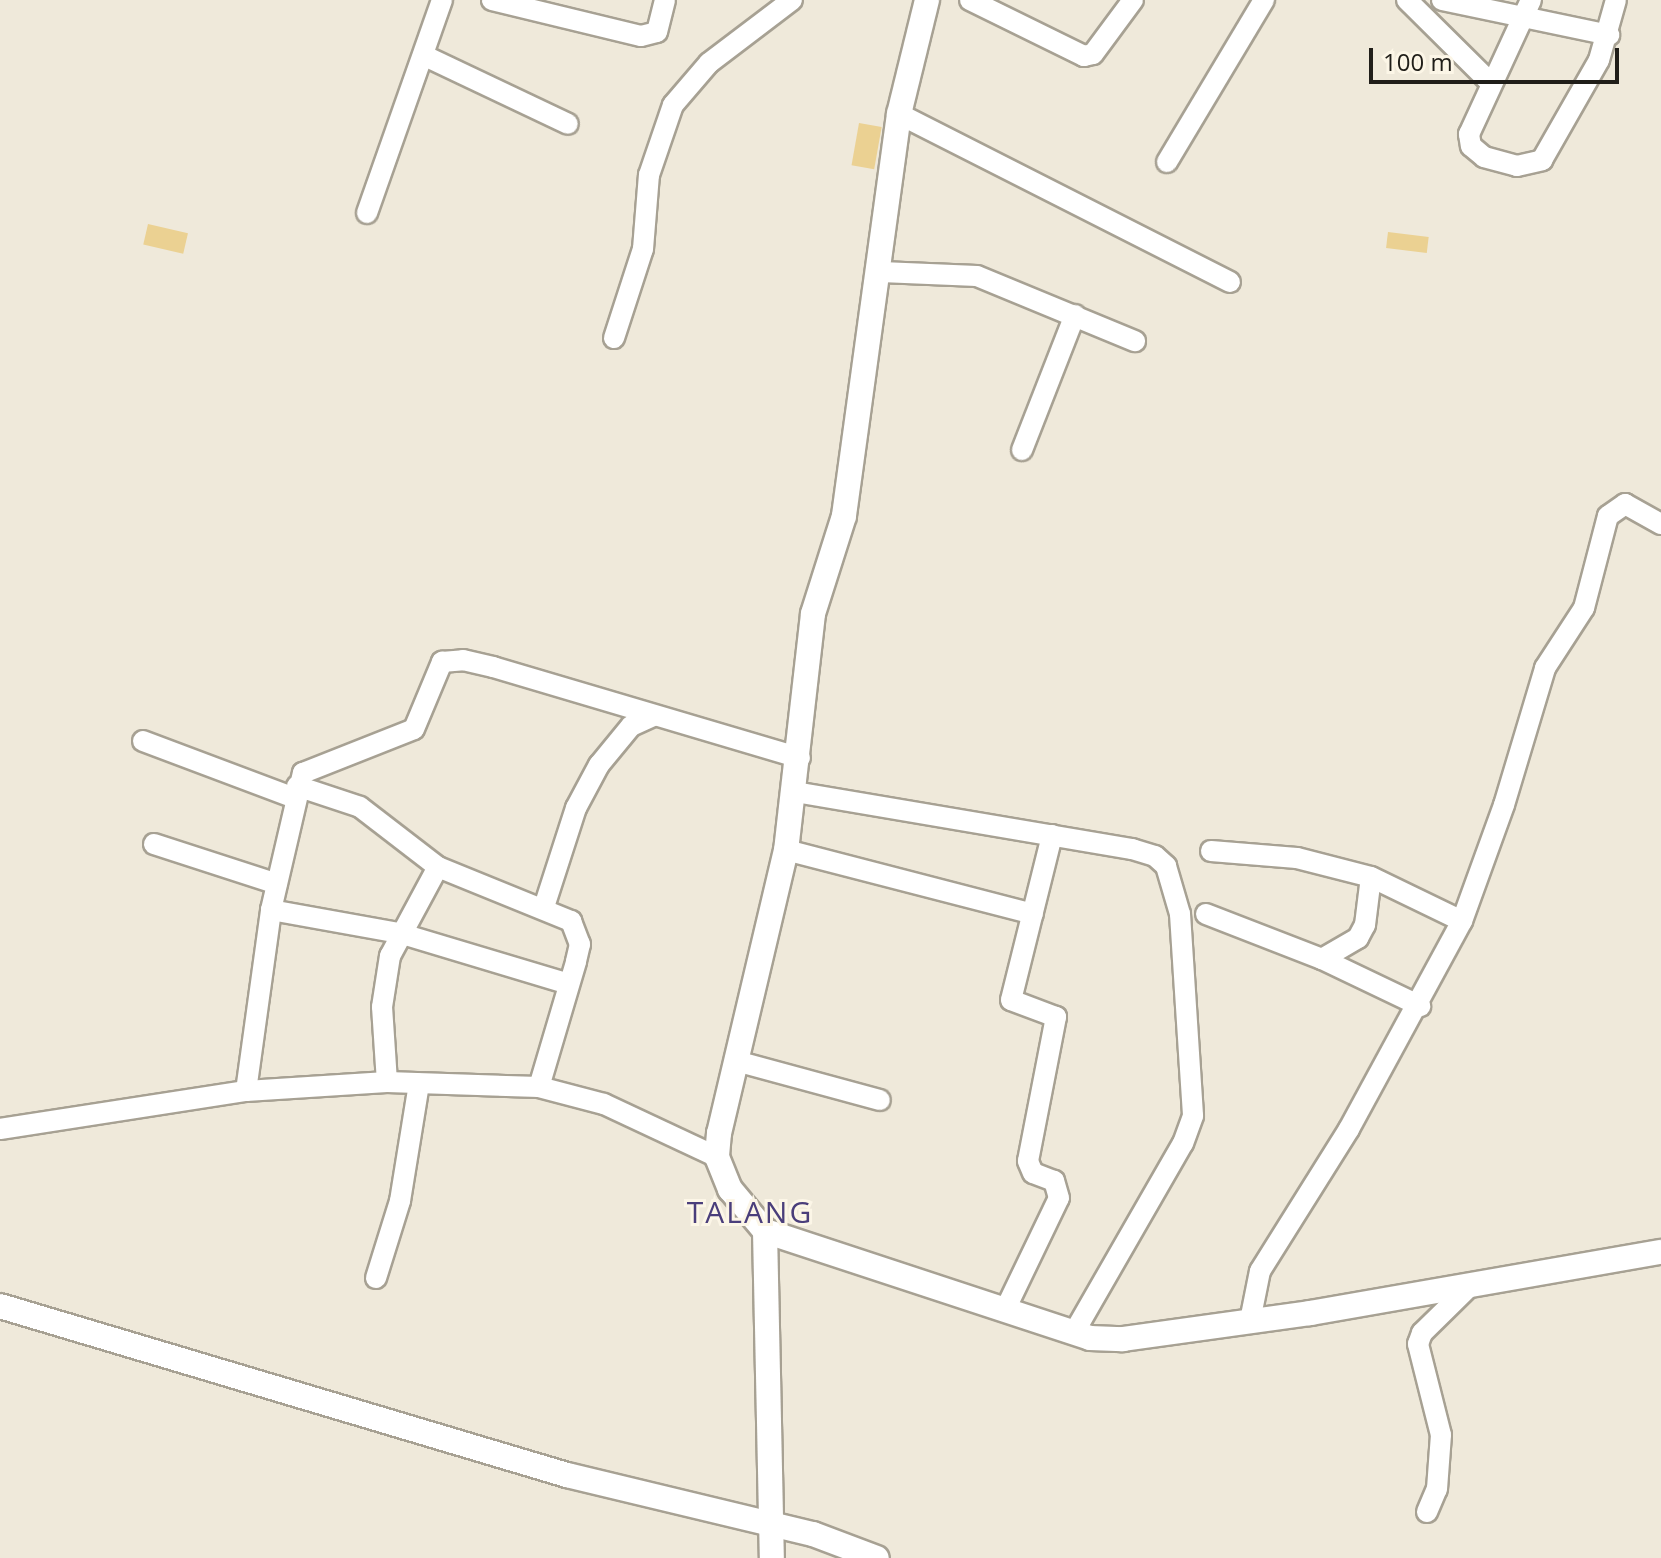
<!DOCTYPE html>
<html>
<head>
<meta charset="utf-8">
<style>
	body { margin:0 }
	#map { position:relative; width:1661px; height:1558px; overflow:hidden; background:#efe9da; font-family:"Open Sans",sans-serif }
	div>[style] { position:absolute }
	.building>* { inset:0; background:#ebd192; transform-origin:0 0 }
	.roads { filter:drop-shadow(2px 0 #a7a193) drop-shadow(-2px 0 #a7a193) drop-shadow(0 2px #a7a193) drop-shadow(0 -2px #a7a193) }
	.minor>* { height:20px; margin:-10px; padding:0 10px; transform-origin:10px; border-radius:10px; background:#fff }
	.tertiary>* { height:24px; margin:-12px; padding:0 12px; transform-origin:12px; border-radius:12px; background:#fff }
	span { translate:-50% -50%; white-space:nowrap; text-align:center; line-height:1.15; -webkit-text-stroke:6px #fcf6e7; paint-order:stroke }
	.quarter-label { font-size:30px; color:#4a3e7b; letter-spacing:2px }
	.scale { position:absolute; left:1369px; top:48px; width:250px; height:36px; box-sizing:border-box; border:4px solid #201e19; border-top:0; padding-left:10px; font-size:24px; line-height:28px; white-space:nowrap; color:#201e19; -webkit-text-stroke:6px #fcf6e7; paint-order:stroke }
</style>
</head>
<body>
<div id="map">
	<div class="building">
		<i style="left:859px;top:123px;width:23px;height:43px;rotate:10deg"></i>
		<i style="left:148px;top:224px;width:41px;height:21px;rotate:13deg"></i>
		<i style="left:1388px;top:232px;width:41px;height:16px;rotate:7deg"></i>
	</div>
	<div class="roads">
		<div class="minor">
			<i style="left:492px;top:0;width:153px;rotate:13.6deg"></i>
			<i style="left:641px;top:36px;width:16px;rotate:-14deg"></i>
			<i style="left:657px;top:32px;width:33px;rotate:-76deg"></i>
			<i style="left:970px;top:0;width:127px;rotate:26.2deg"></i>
			<i style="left:1084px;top:56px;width:9px;rotate:-13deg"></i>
			<i style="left:1093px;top:54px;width:67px;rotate:-53.5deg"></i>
			<i style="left:1407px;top:0;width:117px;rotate:44.7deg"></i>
			<i style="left:1442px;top:0;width:171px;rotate:11.8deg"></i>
			<i style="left:1531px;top:0;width:148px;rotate:114.8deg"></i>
			<i style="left:1469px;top:134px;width:12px;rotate:81deg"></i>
			<i style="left:1471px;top:146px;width:17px;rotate:40deg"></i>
			<i style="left:1484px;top:157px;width:34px;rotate:15deg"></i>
			<i style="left:1517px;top:166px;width:26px;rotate:-13deg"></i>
			<i style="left:1542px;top:160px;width:115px;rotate:-60.3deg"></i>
			<i style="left:1599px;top:60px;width:62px;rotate:-74.2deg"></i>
			<i style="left:425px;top:56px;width:158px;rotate:25.4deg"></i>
			<i style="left:899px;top:114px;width:371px;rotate:26.9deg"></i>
			<i style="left:1167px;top:162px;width:189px;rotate:-59.1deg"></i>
			<i style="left:367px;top:213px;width:226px;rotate:-70.6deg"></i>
			<i style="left:881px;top:272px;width:96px;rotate:2.4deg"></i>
			<i style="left:977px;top:276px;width:171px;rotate:22.4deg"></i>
			<i style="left:614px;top:338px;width:94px;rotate:-72deg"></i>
			<i style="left:643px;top:249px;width:74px;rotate:-85.4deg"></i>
			<i style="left:649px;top:175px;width:74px;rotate:-71.1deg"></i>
			<i style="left:673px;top:105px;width:55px;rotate:-49.4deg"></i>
			<i style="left:709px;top:63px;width:104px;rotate:-37.2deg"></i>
			<i style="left:1022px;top:450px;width:145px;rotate:-68.6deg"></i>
			<i style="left:143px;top:741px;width:162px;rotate:20.6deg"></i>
			<i style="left:297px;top:786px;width:66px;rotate:18.4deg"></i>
			<i style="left:360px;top:807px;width:98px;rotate:37.6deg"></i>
			<i style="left:438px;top:867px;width:144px;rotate:22.1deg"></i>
			<i style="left:571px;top:921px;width:25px;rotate:69deg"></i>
			<i style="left:580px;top:944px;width:18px;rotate:103deg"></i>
			<i style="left:576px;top:962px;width:130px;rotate:106.5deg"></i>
			<i style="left:795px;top:792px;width:342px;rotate:9.6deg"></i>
			<i style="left:1132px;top:849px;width:24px;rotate:17deg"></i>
			<i style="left:1155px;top:856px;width:15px;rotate:42deg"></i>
			<i style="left:1166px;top:866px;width:50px;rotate:73.7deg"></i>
			<i style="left:1180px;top:914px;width:202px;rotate:86.3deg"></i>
			<i style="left:1193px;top:1116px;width:29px;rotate:110deg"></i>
			<i style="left:1183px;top:1143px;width:220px;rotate:119.9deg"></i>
			<i style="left:154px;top:844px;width:129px;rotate:18deg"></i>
			<i style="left:786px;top:850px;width:255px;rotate:14.5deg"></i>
			<i style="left:1211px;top:851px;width:86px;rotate:4.7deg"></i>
			<i style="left:1297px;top:858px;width:76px;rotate:14.4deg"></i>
			<i style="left:1371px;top:877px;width:101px;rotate:25.8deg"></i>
			<i style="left:544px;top:907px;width:104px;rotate:-72.1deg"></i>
			<i style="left:576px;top:808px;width:49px;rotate:-61.9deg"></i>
			<i style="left:599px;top:765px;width:50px;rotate:-50.6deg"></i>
			<i style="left:631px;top:726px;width:24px;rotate:-24deg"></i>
			<i style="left:271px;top:910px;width:130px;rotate:10.2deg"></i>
			<i style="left:399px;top:933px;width:177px;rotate:16.7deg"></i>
			<i style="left:1206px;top:914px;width:124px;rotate:21.2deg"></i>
			<i style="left:1322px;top:959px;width:109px;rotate:25.6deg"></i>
			<i style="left:1322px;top:959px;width:42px;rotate:-30.3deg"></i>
			<i style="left:1358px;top:938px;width:15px;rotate:-62deg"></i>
			<i style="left:1365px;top:925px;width:48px;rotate:-82.9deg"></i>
			<i style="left:736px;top:1061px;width:149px;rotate:15.2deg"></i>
			<i style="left:387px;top:1082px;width:75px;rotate:-93.8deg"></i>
			<i style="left:382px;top:1007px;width:52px;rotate:-81.1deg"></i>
			<i style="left:390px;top:956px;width:101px;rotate:-61.7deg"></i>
			<i style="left:246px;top:1091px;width:183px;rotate:-82.1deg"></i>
			<i style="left:271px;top:910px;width:141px;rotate:-76.9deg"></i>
			<i style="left:303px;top:773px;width:119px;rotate:-21.6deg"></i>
			<i style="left:414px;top:729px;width:73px;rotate:-67.3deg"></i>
			<i style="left:442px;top:662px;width:21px;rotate:-5deg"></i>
			<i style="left:463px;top:660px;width:31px;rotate:13deg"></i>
			<i style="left:493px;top:667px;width:320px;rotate:16.5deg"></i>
			<i style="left:0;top:1129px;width:249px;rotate:-8.8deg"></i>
			<i style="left:246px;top:1091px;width:141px;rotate:-3.7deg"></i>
			<i style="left:387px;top:1082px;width:152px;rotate:1.9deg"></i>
			<i style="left:539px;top:1087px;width:67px;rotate:14.7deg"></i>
			<i style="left:604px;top:1104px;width:125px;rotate:25.1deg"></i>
			<i style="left:376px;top:1278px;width:81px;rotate:-72.7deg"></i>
			<i style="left:400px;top:1201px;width:119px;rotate:-80.8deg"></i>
			<i style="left:1005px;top:1310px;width:124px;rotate:-64.3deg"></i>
			<i style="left:1059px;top:1198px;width:18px;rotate:-106deg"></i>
			<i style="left:1054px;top:1181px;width:22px;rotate:-159deg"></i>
			<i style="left:1033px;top:1173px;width:13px;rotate:-113deg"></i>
			<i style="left:1028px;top:1161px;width:147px;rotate:-79deg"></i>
			<i style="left:1056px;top:1017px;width:48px;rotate:-159.3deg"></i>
			<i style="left:1011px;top:1000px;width:170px;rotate:-76deg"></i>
			<i style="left:1250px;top:1321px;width:51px;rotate:-78.7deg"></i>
			<i style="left:1260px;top:1271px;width:168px;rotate:-57.9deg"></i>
			<i style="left:1349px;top:1129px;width:237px;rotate:-61.5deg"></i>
			<i style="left:1462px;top:921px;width:123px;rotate:-70.1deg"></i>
			<i style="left:1504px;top:805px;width:143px;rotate:-73.3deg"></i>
			<i style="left:1545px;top:668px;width:72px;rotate:-57deg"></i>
			<i style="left:1584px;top:608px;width:95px;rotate:-75.4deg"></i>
			<i style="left:1608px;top:516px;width:21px;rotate:-35deg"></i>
			<i style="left:1625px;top:504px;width:41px;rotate:29.1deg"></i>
			<i style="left:1427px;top:1512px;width:25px;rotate:-67deg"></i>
			<i style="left:1437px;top:1489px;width:54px;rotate:-85.8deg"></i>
			<i style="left:1441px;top:1435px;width:94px;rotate:-104.2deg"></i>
			<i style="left:1418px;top:1344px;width:12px;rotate:-70deg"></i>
			<i style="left:1422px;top:1333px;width:63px;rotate:-44.4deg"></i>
		</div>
		<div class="tertiary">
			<i style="left:927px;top:0;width:117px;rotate:103.8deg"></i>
			<i style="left:899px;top:114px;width:406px;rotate:97.8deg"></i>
			<i style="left:844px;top:516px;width:103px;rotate:107.6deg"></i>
			<i style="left:813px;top:614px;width:238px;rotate:96.5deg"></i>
			<i style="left:786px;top:850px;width:291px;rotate:103.3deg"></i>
			<i style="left:719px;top:1133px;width:24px;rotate:95deg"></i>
			<i style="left:717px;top:1157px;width:35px;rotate:68deg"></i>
			<i style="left:730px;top:1189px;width:55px;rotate:50.2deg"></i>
			<i style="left:765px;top:1231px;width:342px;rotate:18.2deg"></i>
			<i style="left:1090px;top:1338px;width:33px;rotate:2deg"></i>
			<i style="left:1123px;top:1339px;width:189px;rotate:-7.9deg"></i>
			<i style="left:1310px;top:1313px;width:356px;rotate:-9.9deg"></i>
			<i style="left:765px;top:1231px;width:327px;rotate:88.8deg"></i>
			<i style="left:0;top:1306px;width:592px;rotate:16.6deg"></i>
			<i style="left:567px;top:1475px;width:253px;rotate:13.5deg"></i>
			<i style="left:813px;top:1534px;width:68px;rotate:20.6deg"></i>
		</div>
	</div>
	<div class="quarter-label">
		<span style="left:750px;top:1212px">TALANG</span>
	</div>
	<div class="scale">100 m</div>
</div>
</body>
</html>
